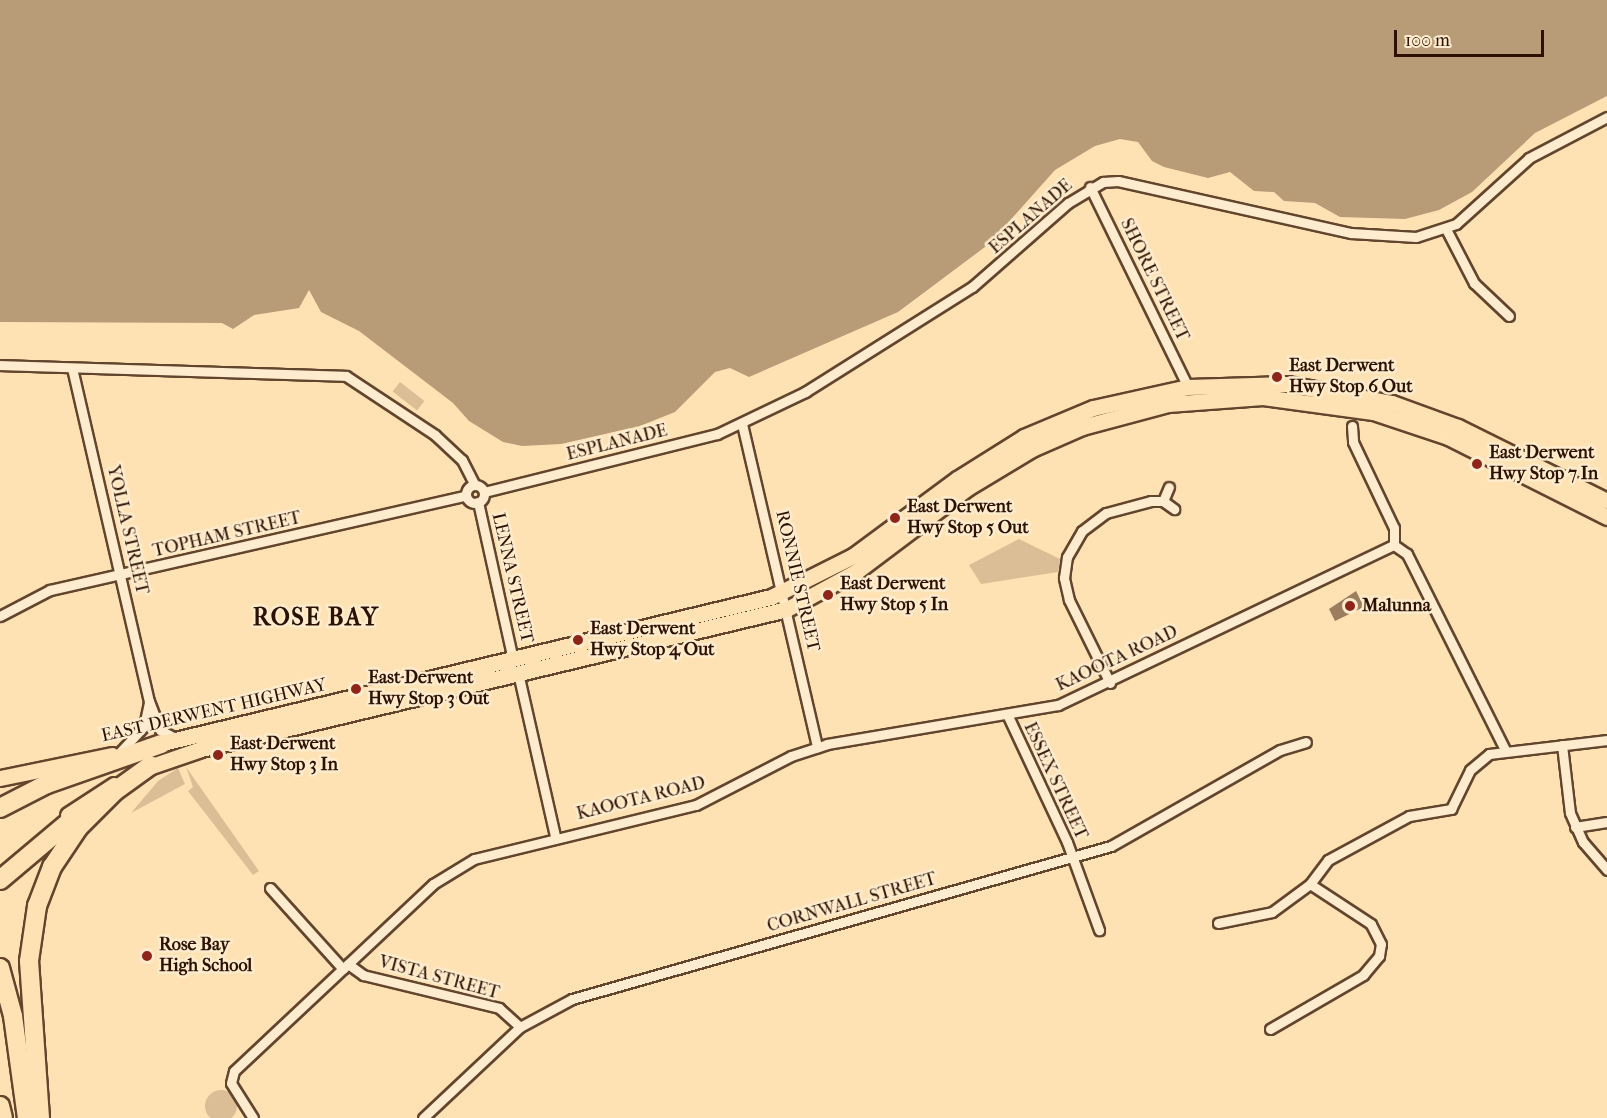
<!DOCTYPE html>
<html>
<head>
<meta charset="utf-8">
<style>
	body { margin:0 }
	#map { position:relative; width:1607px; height:1118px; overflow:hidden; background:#ffe2b4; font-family:"IM FELL French Canon",serif }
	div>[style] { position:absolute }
	.green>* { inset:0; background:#dbbe95; transform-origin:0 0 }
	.round { border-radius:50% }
	.water>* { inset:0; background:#b89b77 }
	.building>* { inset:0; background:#9a7e5e }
	.roads { filter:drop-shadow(2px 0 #62452d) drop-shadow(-2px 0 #62452d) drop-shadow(0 2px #62452d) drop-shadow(0 -2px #62452d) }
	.street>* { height:9px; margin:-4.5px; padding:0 4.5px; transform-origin:4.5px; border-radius:4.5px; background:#ffecce }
	.street>.ring { margin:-4.5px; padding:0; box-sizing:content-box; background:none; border:9px solid #ffecce; border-radius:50% }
	.primary>* { height:15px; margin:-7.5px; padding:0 7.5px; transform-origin:7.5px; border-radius:7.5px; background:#ffe2b4 }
	.highway>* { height:18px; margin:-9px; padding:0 9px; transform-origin:9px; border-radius:9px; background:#ffe2b4 }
	.dots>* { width:16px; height:16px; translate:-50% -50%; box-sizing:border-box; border:3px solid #ffecce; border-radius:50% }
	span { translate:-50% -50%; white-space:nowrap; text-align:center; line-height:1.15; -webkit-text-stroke:5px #ffecce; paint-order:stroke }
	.street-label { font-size:18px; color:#2d1100 }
	.poi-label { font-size:18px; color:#2d1100; font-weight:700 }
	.left { translate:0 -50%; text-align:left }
	.district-label { font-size:24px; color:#2d1100; font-weight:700; letter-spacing:1.5px }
	.scale { position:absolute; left:1394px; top:30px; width:150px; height:27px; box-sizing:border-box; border:3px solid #2d1100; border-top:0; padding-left:8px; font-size:18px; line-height:21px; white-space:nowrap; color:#2d1100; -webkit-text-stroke:4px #ffecce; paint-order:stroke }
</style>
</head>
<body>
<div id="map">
	<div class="green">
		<i style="left:400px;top:382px;width:31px;height:12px;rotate:38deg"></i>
		<i style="clip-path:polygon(1019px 539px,1060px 559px,1058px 572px,981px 584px,969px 565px)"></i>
		<i style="clip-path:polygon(186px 767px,259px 871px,253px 875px,188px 791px,193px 787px)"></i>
		<i style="clip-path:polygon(178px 768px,185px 784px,131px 813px,158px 781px)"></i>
		<i class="round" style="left:205px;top:1090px;width:32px;height:32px"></i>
	</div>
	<div class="water">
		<i style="clip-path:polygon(0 0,1607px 0,1607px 96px,1535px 133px,1472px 192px,1439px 210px,1405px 219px,1340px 217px,1315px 203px,1284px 201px,1274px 192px,1254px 191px,1230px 172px,1208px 178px,1164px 167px,1152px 161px,1138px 142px,1120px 139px,1095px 146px,1055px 170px,989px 244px,898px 312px,749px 377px,730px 368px,715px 372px,675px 412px,640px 426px,561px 444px,522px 446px,503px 442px,469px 421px,453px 403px,359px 331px,321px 312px,309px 290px,299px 308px,254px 315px,233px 329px,222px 323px,0 322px)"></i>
	</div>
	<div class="building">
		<i style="clip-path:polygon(1356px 591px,1364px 607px,1335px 621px,1329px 609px)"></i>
	</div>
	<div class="roads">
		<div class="street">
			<i style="left:1090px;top:187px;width:223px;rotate:63.9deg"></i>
			<i style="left:1446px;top:229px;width:61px;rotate:62.6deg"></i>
			<i style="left:1474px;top:283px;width:48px;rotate:43.3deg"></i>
			<i style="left:0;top:365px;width:346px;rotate:1.8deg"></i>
			<i style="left:346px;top:376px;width:107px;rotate:33.5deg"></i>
			<i style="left:435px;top:435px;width:37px;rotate:43deg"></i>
			<i style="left:462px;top:460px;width:27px;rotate:63deg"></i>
			<i style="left:72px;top:368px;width:342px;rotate:77deg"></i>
			<i style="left:149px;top:701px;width:31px;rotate:69deg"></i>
			<i style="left:160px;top:730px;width:17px;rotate:28deg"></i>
			<i style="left:742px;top:424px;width:332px;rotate:76.9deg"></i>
			<i style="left:1352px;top:426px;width:16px;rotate:86deg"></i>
			<i style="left:1353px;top:442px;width:95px;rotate:64.5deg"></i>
			<i style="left:1394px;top:528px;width:17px;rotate:90deg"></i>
			<i style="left:1394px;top:545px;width:16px;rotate:35deg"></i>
			<i style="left:1407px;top:554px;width:219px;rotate:63.4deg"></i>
			<i class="ring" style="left:466px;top:485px;width:9px;height:9px"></i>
			<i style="left:484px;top:492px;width:240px;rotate:-14deg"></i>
			<i style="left:717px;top:434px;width:98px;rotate:-25.5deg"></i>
			<i style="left:805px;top:392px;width:197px;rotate:-32.2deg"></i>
			<i style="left:972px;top:287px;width:128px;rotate:-41.2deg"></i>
			<i style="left:1068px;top:203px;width:41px;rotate:-31deg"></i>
			<i style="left:1103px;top:182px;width:15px;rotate:-4deg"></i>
			<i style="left:1118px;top:181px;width:239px;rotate:12.6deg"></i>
			<i style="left:1351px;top:233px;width:65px;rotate:3.5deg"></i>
			<i style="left:1416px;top:237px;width:42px;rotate:-18deg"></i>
			<i style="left:1456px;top:224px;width:98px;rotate:-42.1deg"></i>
			<i style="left:1529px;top:158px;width:88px;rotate:-27.7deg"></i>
			<i style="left:1163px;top:501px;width:15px;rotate:-67deg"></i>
			<i style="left:478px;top:502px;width:162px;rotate:77.5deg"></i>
			<i style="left:0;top:616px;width:56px;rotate:-27.5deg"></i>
			<i style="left:50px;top:590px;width:426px;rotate:-12.8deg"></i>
			<i style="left:518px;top:673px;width:167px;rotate:77.2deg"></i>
			<i style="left:1110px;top:683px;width:93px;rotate:-116.3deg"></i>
			<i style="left:1069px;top:600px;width:23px;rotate:-103deg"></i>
			<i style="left:1064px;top:578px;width:21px;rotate:-82deg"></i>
			<i style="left:1067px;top:557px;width:30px;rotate:-60deg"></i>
			<i style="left:1082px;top:531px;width:30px;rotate:-37deg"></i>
			<i style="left:1106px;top:513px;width:47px;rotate:-14.9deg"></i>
			<i style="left:1151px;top:501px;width:12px"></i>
			<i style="left:1163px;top:501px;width:14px;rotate:36deg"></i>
			<i style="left:1007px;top:714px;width:141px;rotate:64.9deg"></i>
			<i style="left:1067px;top:842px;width:94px;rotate:70deg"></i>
			<i style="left:1562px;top:745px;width:68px;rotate:83.3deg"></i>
			<i style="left:1570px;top:813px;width:32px;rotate:66deg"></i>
			<i style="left:1583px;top:842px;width:37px;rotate:49deg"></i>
			<i style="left:120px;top:752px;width:35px;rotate:-47deg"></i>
			<i style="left:144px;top:726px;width:24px;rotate:-78deg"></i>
			<i style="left:1575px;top:827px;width:32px;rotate:-9deg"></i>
			<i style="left:270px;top:888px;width:109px;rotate:48deg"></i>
			<i style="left:1218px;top:923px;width:55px;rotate:-11.5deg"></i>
			<i style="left:1272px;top:912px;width:47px;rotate:-36.4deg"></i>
			<i style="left:1310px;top:884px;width:30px;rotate:-53deg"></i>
			<i style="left:1328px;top:860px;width:92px;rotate:-28.5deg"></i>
			<i style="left:1409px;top:816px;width:43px;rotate:-9.5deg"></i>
			<i style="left:1451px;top:809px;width:43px;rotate:-64deg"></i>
			<i style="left:1470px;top:770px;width:25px;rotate:-40deg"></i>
			<i style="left:1489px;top:754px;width:119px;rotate:-6.8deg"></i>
			<i style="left:348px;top:964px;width:19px;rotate:36deg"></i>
			<i style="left:363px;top:975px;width:140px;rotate:13.6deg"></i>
			<i style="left:499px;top:1008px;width:28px;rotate:42deg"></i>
			<i style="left:1270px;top:1029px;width:108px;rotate:-30.1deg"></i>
			<i style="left:1363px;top:975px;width:25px;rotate:-50deg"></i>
			<i style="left:1379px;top:956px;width:12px;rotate:-81deg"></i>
			<i style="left:1381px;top:944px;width:22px;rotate:-117deg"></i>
			<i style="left:1371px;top:924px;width:73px;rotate:-146.7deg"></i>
			<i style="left:253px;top:1118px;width:41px;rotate:-122.2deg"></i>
			<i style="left:231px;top:1083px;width:12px;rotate:-76deg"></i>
			<i style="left:234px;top:1071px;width:273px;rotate:-43.2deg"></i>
			<i style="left:433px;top:884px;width:48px;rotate:-31.4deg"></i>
			<i style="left:474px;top:859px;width:228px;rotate:-13.7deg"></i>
			<i style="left:696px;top:805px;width:107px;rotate:-27.3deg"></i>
			<i style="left:791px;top:756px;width:38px;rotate:-18deg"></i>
			<i style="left:827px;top:744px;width:234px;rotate:-9.6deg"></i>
			<i style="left:1058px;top:705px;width:372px;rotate:-25.5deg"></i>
			<i style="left:423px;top:1118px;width:133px;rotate:-43.2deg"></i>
			<i style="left:520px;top:1027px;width:59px;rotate:-28.3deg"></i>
			<i style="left:572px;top:999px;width:560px;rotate:-15.85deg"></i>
			<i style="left:1111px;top:846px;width:194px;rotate:-29.6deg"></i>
			<i style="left:1280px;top:750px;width:27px;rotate:-17deg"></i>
		</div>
		<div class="primary">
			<i style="left:150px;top:746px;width:639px;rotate:-13.49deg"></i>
			<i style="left:771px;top:597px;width:92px;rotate:-26.6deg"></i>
			<i style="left:853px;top:556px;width:129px;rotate:-36.5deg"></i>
			<i style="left:957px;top:479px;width:79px;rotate:-32.1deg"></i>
			<i style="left:1024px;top:437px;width:75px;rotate:-22.8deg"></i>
			<i style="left:1093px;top:408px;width:97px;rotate:-12.5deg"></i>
			<i style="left:1188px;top:387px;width:99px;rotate:-1.7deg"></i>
			<i style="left:1287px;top:384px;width:107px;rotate:10.3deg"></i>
			<i style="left:1392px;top:403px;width:70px;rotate:20deg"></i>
			<i style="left:1458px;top:427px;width:166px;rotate:26.4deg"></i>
			<i style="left:143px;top:769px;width:61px;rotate:-19deg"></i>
			<i style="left:201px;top:749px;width:602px;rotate:-13.44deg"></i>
			<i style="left:787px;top:609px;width:80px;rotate:-28.5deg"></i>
			<i style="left:857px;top:571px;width:138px;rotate:-37deg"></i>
			<i style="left:967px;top:488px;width:76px;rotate:-31deg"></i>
			<i style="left:1032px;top:449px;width:55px;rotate:-23.7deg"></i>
			<i style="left:1082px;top:427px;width:89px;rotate:-15deg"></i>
			<i style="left:1168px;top:404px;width:95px;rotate:-4.2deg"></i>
			<i style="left:1263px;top:397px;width:111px;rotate:7.8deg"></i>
			<i style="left:1373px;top:412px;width:79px;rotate:18.4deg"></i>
			<i style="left:1448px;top:437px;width:178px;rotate:26.7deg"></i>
			<i style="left:0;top:778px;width:114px;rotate:-11.6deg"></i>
			<i style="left:68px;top:815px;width:55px;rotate:-33.1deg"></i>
		</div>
		<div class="highway">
			<i style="left:0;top:808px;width:53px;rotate:-27.1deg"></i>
			<i style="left:47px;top:784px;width:121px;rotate:-19.3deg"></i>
			<i style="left:0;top:880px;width:107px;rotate:-40.1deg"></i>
			<i style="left:0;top:968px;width:50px;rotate:74.8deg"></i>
			<i style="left:13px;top:1016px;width:103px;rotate:82.2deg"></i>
			<i style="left:0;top:1106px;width:12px;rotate:76deg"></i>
			<i style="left:40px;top:1118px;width:157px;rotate:-94deg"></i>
			<i style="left:29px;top:961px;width:56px;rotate:-81.7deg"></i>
			<i style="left:37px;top:906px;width:42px;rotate:-69deg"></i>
			<i style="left:52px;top:867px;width:47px;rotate:-56.3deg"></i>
			<i style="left:78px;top:828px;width:52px;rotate:-45deg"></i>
			<i style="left:115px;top:791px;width:44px;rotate:-35.8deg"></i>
		</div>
	</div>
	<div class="dots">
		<i style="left:1277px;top:377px;background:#8f2418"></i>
		<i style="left:1477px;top:464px;background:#8f2418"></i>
		<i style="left:895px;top:518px;background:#8f2418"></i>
		<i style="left:828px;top:595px;background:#8f2418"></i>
		<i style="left:1350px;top:606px;background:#8f2418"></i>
		<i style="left:578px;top:640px;background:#8f2418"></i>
		<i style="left:356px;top:689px;background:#8f2418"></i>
		<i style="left:218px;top:755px;background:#8f2418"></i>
		<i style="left:147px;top:956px;background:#8f2418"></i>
	</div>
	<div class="street-label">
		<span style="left:1031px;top:217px;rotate:-41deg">ESPLANADE</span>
		<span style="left:1154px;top:280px;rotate:64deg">SHORE STREET</span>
		<span style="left:617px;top:443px;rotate:-14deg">ESPLANADE</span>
		<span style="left:127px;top:530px;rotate:77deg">YOLLA STREET</span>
		<span style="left:227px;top:535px;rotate:-13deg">TOPHAM STREET</span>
		<span style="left:512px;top:578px;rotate:77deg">LENNA STREET</span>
		<span style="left:797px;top:581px;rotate:77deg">RONNIE STREET</span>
		<span style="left:1117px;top:659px;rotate:-25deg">KAOOTA ROAD</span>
		<span style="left:214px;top:711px;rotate:-13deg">EAST DERWENT HIGHWAY</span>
		<span style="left:1055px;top:781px;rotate:65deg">ESSEX STREET</span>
		<span style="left:641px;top:799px;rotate:-14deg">KAOOTA ROAD</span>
		<span style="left:852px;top:903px;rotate:-16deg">CORNWALL STREET</span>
		<span style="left:439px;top:978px;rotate:15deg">VISTA STREET</span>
	</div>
	<div class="poi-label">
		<span class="left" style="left:1289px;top:377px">East Derwent<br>Hwy Stop 6 Out</span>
		<span class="left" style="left:1489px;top:464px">East Derwent<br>Hwy Stop 7 In</span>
		<span class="left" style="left:907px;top:518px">East Derwent<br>Hwy Stop 5 Out</span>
		<span class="left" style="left:840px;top:595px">East Derwent<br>Hwy Stop 5 In</span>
		<span class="left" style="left:1362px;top:606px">Malunna</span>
		<span class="left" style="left:590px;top:640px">East Derwent<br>Hwy Stop 4 Out</span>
		<span class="left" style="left:368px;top:689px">East Derwent<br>Hwy Stop 3 Out</span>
		<span class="left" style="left:230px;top:755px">East Derwent<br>Hwy Stop 3 In</span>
		<span class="left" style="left:159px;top:956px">Rose Bay<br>High School</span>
	</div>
	<div class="district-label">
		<span style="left:316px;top:618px">ROSE BAY</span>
	</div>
	<div class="scale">100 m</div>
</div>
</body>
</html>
